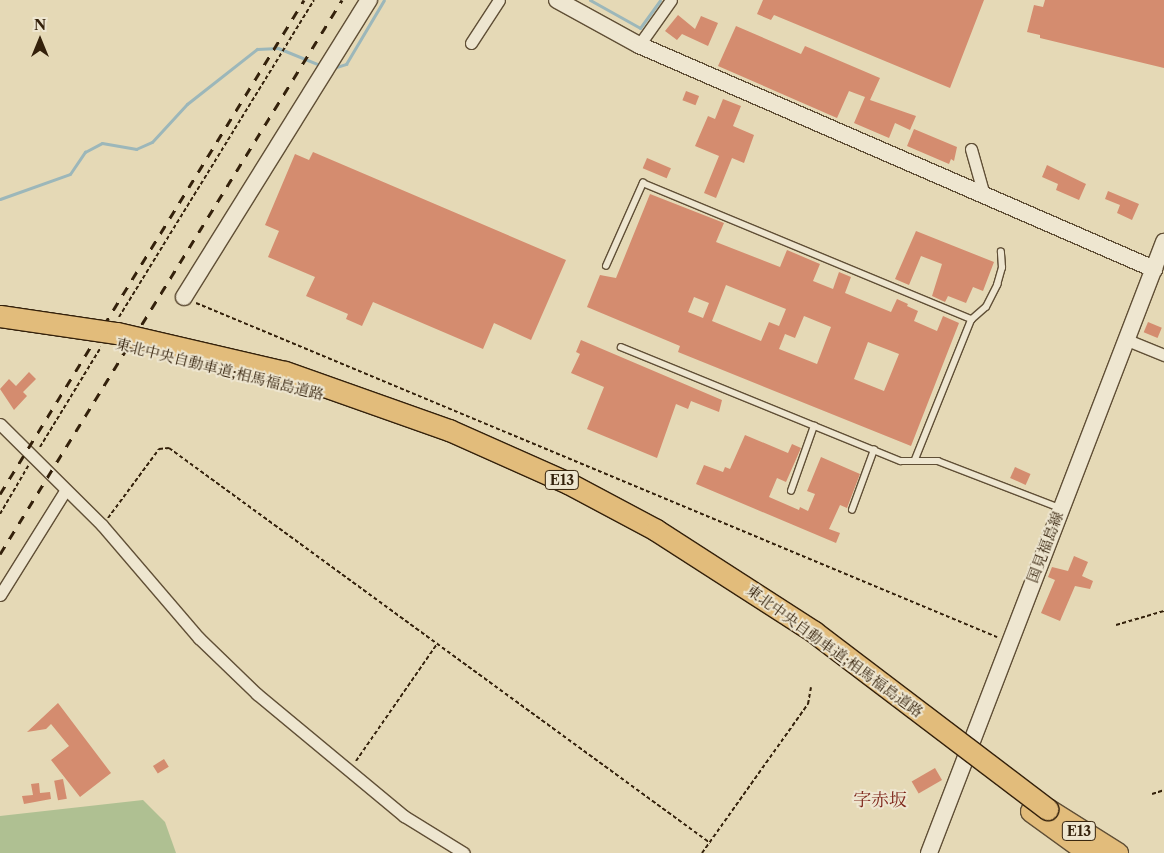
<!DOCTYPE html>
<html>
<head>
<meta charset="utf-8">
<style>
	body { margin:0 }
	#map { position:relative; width:1164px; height:853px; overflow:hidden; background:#e5d9b6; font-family:"Libre Caslon Text","Noto Serif JP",serif }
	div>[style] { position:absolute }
	.green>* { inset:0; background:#afc092 }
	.stream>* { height:3px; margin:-1.5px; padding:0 1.5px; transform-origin:1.5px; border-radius:1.5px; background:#9cb7ba }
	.building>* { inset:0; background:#d48c6f; transform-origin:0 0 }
	.path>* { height:2px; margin-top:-1px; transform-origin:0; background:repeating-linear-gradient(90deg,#34210b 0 4px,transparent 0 6.5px) }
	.roads { filter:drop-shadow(1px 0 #604f36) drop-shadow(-1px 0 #604f36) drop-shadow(0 1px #604f36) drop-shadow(0 -1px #604f36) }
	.lane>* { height:5.5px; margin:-2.75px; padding:0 2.75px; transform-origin:2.75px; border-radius:2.75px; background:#eee6d0 }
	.street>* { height:11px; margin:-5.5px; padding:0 5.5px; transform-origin:5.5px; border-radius:5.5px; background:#eee6d0 }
	.secondary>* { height:16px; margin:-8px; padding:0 8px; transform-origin:8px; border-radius:8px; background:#eee6d0 }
	.highway>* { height:21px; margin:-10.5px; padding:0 10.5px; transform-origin:10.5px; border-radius:10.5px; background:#e2bc7b }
	.rail>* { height:3px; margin-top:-1.5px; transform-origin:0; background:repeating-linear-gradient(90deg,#34210b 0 9px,transparent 0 18px) }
	.bridges { filter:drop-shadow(1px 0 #34210b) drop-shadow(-1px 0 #34210b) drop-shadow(0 1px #34210b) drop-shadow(0 -1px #34210b) }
	.highway-bridge>* { height:21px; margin:-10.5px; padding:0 10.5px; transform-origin:10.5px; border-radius:10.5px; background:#e2bc7b }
	span { translate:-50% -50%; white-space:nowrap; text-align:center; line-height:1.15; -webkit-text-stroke:4px #eee6d0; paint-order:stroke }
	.shield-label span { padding:1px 4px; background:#eee6d0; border:1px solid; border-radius:4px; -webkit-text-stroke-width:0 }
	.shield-label { font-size:14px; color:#34210b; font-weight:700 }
	.street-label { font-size:15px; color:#34210b }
	.quarter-label { font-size:18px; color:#7a1f14 }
	.north { position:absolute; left:15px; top:15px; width:50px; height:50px; -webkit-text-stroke:4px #eee6d0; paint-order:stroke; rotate:0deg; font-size:14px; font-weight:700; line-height:20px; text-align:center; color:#34210b }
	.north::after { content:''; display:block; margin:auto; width:18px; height:22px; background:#34210b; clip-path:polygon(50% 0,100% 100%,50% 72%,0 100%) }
</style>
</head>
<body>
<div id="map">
	<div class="green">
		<i style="clip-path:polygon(143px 800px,165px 822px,176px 853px,0 853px,0 816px)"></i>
	</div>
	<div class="stream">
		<i style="left:590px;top:0;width:57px;rotate:29.2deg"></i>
		<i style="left:640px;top:28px;width:34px;rotate:-54deg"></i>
		<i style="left:333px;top:68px;width:14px;rotate:-17deg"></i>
		<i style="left:346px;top:64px;width:74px;rotate:-59.3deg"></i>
		<i style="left:0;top:199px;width:74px;rotate:-19.7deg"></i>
		<i style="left:70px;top:174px;width:27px;rotate:-56deg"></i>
		<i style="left:85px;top:152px;width:19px;rotate:-28deg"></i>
		<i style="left:102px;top:143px;width:35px;rotate:10deg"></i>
		<i style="left:136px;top:149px;width:17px;rotate:-24deg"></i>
		<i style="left:152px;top:142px;width:52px;rotate:-47.4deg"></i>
		<i style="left:187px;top:104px;width:89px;rotate:-38.2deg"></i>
		<i style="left:257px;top:49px;width:21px;rotate:-3deg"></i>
		<i style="left:278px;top:48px;width:48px;rotate:22.2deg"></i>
	</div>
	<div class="building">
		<i style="clip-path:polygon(763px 0,984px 0,950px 88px,774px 15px,771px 20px,757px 14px)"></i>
		<i style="clip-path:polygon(1045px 0,1164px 0,1164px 68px,1040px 38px,1040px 35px,1027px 32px,1034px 5px,1043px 7px)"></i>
		<i style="clip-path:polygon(678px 15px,695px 29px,701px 16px,718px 23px,708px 46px,682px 34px,677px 40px,665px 31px)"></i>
		<i style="clip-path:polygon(736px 26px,801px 54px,805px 46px,880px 78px,870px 100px,916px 116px,910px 130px,895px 123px,889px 138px,854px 123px,865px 97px,849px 91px,837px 118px,718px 66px)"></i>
		<i style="left:686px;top:91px;width:14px;height:10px;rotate:21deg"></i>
		<i style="clip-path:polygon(723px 99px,741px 106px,733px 126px,754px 135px,744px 163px,732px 158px,716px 198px,704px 193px,719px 156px,695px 146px,708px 116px,715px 119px)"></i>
		<i style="clip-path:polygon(914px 129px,957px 147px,954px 161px,951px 159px,949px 164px,907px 146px)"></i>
		<i style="clip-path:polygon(313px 152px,566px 260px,531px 340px,494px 323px,483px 349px,373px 302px,362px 326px,346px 319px,348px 314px,306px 296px,315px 277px,268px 257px,279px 231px,265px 225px,295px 154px,309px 160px)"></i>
		<i style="left:647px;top:158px;width:26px;height:11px;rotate:23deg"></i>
		<i style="clip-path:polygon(1047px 165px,1086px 184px,1079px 200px,1056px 190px,1058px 184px,1042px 177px)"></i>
		<i style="clip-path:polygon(1108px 191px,1139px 204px,1132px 220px,1117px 213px,1120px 205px,1105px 199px)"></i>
		<i style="clip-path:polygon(evenodd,650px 194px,724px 223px,716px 242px,780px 267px,787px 250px,820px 264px,813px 281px,833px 289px,839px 272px,851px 277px,845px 293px,891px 312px,897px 299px,908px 304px,907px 306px,918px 311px,914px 321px,937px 331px,943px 316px,959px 323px,911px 446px,678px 352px,680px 346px,587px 307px,600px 275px,616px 278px,650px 194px,726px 285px,786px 309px,779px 326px,769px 322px,761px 341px,712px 321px,726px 285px,650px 194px,694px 297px,709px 303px,703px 318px,688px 312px,694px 297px,650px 194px,804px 316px,831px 327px,817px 364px,779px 349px,785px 334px,795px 338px,804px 316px,650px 194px,868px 342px,899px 354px,884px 391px,854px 379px,868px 342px)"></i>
		<i style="clip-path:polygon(916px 231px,994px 262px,983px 291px,973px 287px,966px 303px,948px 296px,945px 302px,932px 296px,942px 264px,921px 256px,909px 285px,895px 279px)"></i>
		<i style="left:1148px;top:322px;width:15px;height:11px;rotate:23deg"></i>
		<i style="clip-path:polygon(581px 340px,722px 400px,719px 412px,691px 401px,688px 409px,676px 404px,657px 458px,587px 429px,604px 387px,571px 373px,580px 354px,576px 352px)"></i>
		<i style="clip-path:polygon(29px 372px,36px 379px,23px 392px,27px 396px,14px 410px,0 389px,9px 379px,16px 386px)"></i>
		<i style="clip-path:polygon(745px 435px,788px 453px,792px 444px,801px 448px,786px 482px,777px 478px,769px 497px,799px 510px,800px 507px,808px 511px,815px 494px,807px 491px,821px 457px,860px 474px,847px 508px,840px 505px,829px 529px,840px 533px,836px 543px,696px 484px,704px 465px,723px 472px,725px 467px,730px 469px)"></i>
		<i style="left:1015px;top:467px;width:17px;height:12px;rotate:24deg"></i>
		<i style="clip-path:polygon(1074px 556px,1088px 562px,1082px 576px,1093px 581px,1090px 589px,1075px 586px,1060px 621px,1041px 613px,1055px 580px,1048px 577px,1052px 567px,1068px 571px)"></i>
		<i style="clip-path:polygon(58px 703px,111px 773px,80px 797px,51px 760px,69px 746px,51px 724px,46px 729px,27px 732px)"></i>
		<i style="left:164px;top:759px;width:9px;height:13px;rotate:58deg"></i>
		<i style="left:935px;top:768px;width:14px;height:27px;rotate:60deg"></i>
		<i style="left:63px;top:779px;width:20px;height:9px;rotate:79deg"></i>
		<i style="clip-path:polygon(39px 783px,40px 793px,50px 792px,51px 799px,24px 804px,22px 796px,33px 795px,31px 784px)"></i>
	</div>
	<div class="path">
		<i style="left:196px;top:303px;width:868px;rotate:22.64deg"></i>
		<i style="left:119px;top:317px;width:372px;rotate:-58.4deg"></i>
		<i style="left:40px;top:447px;width:117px;rotate:-58.6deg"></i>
		<i style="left:0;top:514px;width:56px;rotate:-59.7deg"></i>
		<i style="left:108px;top:518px;width:86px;rotate:-53.5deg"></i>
		<i style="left:159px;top:449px;width:10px;rotate:-6deg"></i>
		<i style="left:169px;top:448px;width:670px;rotate:36.13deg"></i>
		<i style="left:1116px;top:625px;width:50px;rotate:-16.3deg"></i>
		<i style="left:356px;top:761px;width:142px;rotate:-55.3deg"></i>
		<i style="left:1152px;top:794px;width:13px;rotate:-18deg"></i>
		<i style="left:702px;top:853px;width:183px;rotate:-54.6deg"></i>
		<i style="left:808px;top:704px;width:17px;rotate:-80deg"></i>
	</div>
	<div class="roads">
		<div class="lane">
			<i style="left:606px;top:266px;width:91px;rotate:-66deg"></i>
			<i style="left:643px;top:183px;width:356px;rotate:22.5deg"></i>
			<i style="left:972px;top:319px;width:153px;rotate:111.9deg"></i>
			<i style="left:972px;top:319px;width:18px;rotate:-41deg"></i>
			<i style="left:986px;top:307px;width:25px;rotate:-63deg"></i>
			<i style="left:997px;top:285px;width:18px;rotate:-74deg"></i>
			<i style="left:1002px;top:268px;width:16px;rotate:-94deg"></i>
			<i style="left:621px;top:347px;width:302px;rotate:22.2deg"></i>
			<i style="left:901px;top:461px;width:37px"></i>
			<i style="left:938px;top:461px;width:131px;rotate:21.1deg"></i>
			<i style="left:791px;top:491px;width:69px;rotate:-70.5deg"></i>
			<i style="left:852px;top:510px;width:64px;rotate:-69.9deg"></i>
		</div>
		<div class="street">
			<i style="left:471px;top:43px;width:51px;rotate:-56.9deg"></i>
			<i style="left:639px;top:45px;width:55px;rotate:-54.6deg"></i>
			<i style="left:971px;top:149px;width:48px;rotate:74.2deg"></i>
			<i style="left:1127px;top:340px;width:40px;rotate:22deg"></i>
			<i style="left:0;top:424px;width:144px;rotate:44.7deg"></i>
			<i style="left:102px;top:525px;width:149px;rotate:49.4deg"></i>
			<i style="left:199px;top:638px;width:81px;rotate:44deg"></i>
			<i style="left:257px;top:694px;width:191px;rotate:39.7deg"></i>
			<i style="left:404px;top:816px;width:70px;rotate:31.7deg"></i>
			<i style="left:0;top:595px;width:123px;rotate:-58deg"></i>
		</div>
		<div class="secondary">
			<i style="left:557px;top:0;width:94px;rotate:28.8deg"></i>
			<i style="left:639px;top:45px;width:562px;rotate:23.51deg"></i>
			<i style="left:184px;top:297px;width:350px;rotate:-58.1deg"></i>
			<i style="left:929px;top:853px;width:655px;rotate:-68.96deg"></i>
		</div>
		<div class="highway">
			<i style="left:1047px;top:809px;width:83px;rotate:32.2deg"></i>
			<i style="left:1031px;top:811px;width:72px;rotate:35.9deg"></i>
		</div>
	</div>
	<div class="rail">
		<i style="left:0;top:494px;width:580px;rotate:-58.39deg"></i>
		<i style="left:0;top:554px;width:651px;rotate:-58.31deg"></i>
	</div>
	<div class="bridges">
		<div class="highway-bridge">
			<i style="left:0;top:316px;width:118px;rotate:8.3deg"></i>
			<i style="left:117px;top:333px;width:172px;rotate:13.1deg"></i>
			<i style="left:285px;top:372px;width:174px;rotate:19.5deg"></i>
			<i style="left:449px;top:430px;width:130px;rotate:24deg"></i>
			<i style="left:568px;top:483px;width:100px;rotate:28.1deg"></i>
			<i style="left:656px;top:530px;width:188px;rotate:32.8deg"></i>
			<i style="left:814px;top:632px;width:293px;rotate:37.2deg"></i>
		</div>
	</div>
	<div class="shield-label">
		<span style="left:562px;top:480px">E13</span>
		<span style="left:1079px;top:831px">E13</span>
	</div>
	<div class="street-label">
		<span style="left:220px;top:369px;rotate:14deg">東北中央自動車道;相馬福島道路</span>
		<span style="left:1045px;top:547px;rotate:-69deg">国見福島線</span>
		<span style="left:835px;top:651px;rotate:36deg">東北中央自動車道;相馬福島道路</span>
	</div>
	<div class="quarter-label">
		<span style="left:880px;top:800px">字赤坂</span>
	</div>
	<div class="north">N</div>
</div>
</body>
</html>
